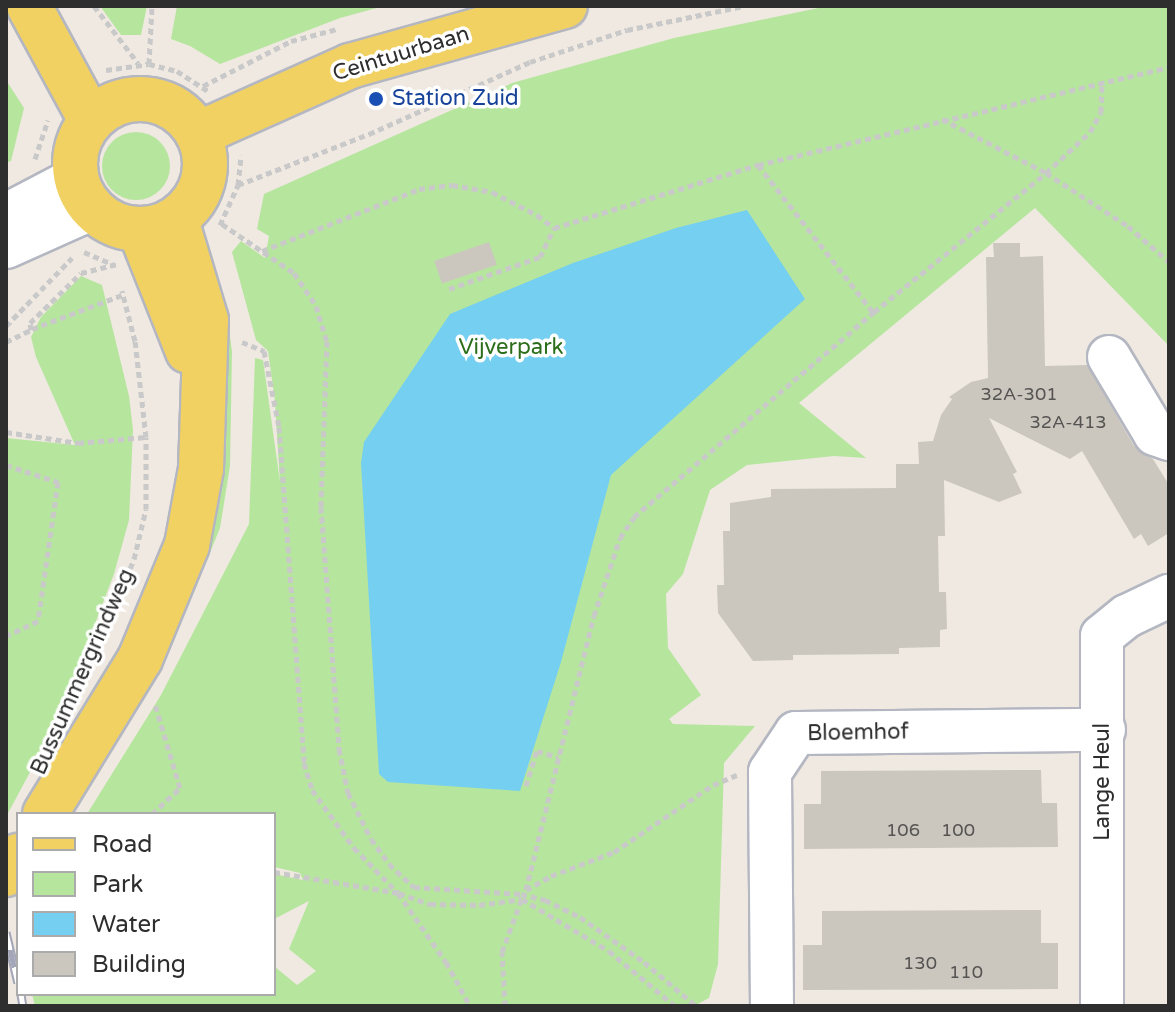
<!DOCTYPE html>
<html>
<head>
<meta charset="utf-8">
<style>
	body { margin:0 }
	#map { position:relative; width:1175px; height:1012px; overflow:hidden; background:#efe9e1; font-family:"Varela Round",sans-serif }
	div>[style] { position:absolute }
	.green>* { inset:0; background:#b6e59e }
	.round { border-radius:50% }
	.water>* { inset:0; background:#75cff0 }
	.building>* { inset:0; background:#cbc7bf; transform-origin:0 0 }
	.path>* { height:5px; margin-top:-2.5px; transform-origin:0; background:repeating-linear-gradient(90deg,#c9c9c9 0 6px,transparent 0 10px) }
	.roads { filter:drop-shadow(2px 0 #b4b7c1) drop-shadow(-2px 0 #b4b7c1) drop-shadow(0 2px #b4b7c1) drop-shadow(0 -2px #b4b7c1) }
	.minor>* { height:42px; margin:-21px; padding:0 21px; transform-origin:21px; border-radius:21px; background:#fff }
	.major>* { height:44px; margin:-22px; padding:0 22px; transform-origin:22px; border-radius:22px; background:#f2d163 }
	.major>.ring { margin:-22px; padding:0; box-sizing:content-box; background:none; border:44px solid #f2d163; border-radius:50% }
	.rail>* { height:9px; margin-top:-4.5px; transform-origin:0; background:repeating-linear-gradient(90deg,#fff 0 18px,#a3a6b8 0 36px); box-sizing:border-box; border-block:2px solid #a3a6b8 }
	.dots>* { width:22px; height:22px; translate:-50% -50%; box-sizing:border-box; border:4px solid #fff; border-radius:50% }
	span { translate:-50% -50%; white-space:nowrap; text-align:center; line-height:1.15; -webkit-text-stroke:7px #fff; paint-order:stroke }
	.number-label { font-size:18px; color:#555452 }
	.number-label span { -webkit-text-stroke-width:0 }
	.street-label { font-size:22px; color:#2e2e2e }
	.transit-label { font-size:22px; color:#164399 }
	.left { translate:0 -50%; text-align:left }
	.park-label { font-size:22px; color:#2c6e1b }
	.frame { position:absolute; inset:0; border:8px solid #2e2e2e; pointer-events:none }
	.legend { position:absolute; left:16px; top:812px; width:260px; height:184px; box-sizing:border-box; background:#fff; border:2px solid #ababab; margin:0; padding:10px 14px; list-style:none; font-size:24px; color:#2e2e2e }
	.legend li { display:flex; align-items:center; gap:16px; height:40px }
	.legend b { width:40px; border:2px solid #ababab }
</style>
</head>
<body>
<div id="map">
	<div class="green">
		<i style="clip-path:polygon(100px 6px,147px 6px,141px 35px,121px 35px)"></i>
		<i style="clip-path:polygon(177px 6px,384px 6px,340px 18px,220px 64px,190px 46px,171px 39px)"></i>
		<i style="clip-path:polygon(828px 6px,1169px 6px,1169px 346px,1035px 208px,799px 403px,866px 458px,834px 456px,747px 465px,710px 490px,683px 574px,666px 594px,668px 648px,701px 695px,669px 719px,673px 724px,755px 726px,724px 763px,718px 964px,709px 998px,694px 1006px,35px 1006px,32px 994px,274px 994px,274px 966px,297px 985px,316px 971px,289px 949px,309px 901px,274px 919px,274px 874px,303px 880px,300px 873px,274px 867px,274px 814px,87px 814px,161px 695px,249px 524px,255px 358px,263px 360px,280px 482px,275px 402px,268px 351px,256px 340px,232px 252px,241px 241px,265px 258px,269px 236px,257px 229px,264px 194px,512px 83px,674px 38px)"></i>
		<i style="clip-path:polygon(6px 80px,24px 108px,11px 161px,6px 163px)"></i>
		<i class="round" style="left:102px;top:132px;width:68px;height:68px"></i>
		<i style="clip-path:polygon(211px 268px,228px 321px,232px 352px,230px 466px,220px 528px,185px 614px,209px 533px)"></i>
		<i style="clip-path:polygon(81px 276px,102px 285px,129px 396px,133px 430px,129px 520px,114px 574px,59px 718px,6px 817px,6px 438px,75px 445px,36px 357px,31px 337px,41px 317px)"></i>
	</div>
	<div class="water">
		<i style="clip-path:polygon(747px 210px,805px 299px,611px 475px,561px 662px,520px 791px,388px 782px,379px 774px,361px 463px,364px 442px,450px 314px,573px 263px,676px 228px)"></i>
	</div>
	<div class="building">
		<i style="left:489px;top:242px;width:24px;height:58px;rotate:71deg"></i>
		<i style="clip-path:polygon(993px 243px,1020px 243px,1020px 257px,1043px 256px,1045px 366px,1087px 365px,1134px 446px,1153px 459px,1169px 485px,1169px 533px,1148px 546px,1141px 534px,1134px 539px,1082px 451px,1070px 459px,989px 418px,1017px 472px,1013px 474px,1022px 493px,999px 502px,944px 480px,945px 536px,938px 536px,939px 592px,946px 592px,947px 629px,940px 630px,940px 647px,899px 648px,899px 654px,793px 655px,793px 660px,753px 661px,718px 613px,717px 585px,724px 585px,723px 531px,730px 531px,730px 503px,771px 497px,771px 489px,896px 488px,896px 464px,919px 464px,918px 442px,933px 441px,941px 415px,952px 399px,949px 397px,971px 382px,988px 378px,986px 257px,994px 257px)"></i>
		<i style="clip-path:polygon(1041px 770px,1042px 803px,1057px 803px,1058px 847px,804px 849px,804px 804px,821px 804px,821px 771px)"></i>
		<i style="clip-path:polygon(1041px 910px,1041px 943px,1058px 943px,1058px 989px,803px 990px,803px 945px,822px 945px,822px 911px)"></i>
	</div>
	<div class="path">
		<i style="left:94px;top:6px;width:72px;rotate:52.3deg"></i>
		<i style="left:149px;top:64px;width:58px;rotate:-87deg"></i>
		<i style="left:106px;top:70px;width:43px;rotate:-7.9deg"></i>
		<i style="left:149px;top:64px;width:29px;rotate:14deg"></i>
		<i style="left:177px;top:71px;width:37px;rotate:33deg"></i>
		<i style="left:203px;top:86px;width:99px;rotate:-27.1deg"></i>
		<i style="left:291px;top:41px;width:48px;rotate:-14.6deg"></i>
		<i style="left:942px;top:119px;width:117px;rotate:27.4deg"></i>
		<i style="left:1046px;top:173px;width:98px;rotate:32.9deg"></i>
		<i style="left:1128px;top:226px;width:55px;rotate:41.3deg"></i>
		<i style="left:35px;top:159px;width:41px;rotate:-71.6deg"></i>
		<i style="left:758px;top:165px;width:187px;rotate:52deg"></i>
		<i style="left:238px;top:185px;width:141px;rotate:-21.3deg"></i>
		<i style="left:369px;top:134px;width:176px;rotate:-24.1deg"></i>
		<i style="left:530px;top:62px;width:102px;rotate:-18.3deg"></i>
		<i style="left:627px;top:30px;width:119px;rotate:-11.6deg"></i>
		<i style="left:222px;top:224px;width:87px;rotate:34.2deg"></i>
		<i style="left:294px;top:273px;width:40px;rotate:56deg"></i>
		<i style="left:316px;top:306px;width:37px;rotate:73deg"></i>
		<i style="left:327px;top:341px;width:166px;rotate:92.1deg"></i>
		<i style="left:321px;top:507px;width:243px;rotate:85.7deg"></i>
		<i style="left:339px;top:749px;width:45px;rotate:78.4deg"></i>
		<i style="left:348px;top:793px;width:51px;rotate:63.4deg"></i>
		<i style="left:371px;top:839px;width:31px;rotate:54deg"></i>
		<i style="left:389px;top:864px;width:34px;rotate:43deg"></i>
		<i style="left:414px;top:887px;width:107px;rotate:3.7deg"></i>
		<i style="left:521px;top:894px;width:25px;rotate:14deg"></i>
		<i style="left:545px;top:900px;width:39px;rotate:26deg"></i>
		<i style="left:580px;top:917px;width:78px;rotate:35.1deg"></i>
		<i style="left:644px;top:962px;width:68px;rotate:40.2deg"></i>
		<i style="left:220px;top:225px;width:44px;rotate:-65.8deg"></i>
		<i style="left:238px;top:185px;width:30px;rotate:-84deg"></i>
		<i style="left:262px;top:251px;width:169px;rotate:-21.5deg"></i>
		<i style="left:419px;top:189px;width:33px;rotate:-7deg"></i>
		<i style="left:452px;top:185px;width:41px;rotate:9.9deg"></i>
		<i style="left:492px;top:192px;width:51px;rotate:27.1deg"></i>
		<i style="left:537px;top:215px;width:21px;rotate:37deg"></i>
		<i style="left:554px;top:228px;width:214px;rotate:-17.2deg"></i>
		<i style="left:758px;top:165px;width:423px;rotate:-13.4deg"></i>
		<i style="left:84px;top:252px;width:30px;rotate:23deg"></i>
		<i style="left:449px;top:289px;width:96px;rotate:-19.4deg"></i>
		<i style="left:540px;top:257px;width:32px;rotate:-64deg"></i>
		<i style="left:6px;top:326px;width:95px;rotate:-45.9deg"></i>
		<i style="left:32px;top:329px;width:96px;rotate:-20.7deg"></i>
		<i style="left:6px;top:342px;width:28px;rotate:-26deg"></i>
		<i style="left:31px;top:330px;width:7px;rotate:-98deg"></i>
		<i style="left:30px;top:323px;width:71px;rotate:-44.4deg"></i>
		<i style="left:81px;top:273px;width:36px;rotate:-14deg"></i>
		<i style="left:242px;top:342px;width:24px;rotate:22deg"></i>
		<i style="left:264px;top:351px;width:77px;rotate:78.8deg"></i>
		<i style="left:279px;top:427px;width:337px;rotate:85.7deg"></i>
		<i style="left:304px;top:763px;width:28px;rotate:73deg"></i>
		<i style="left:312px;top:790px;width:72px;rotate:54.1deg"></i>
		<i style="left:354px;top:848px;width:63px;rotate:45.6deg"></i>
		<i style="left:398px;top:893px;width:84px;rotate:55.2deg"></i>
		<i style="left:446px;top:962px;width:50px;rotate:61.4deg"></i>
		<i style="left:6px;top:432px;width:73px;rotate:8.7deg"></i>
		<i style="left:78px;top:443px;width:68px;rotate:-5deg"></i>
		<i style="left:6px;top:465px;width:55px;rotate:18.1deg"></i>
		<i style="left:58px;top:482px;width:140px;rotate:98.2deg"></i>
		<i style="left:38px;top:621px;width:35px;rotate:155deg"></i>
		<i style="left:92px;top:661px;width:110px;rotate:-67.6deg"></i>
		<i style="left:134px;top:559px;width:51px;rotate:-76.5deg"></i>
		<i style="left:146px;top:509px;width:72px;rotate:-90deg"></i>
		<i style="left:146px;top:437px;width:97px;rotate:-96.5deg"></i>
		<i style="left:135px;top:341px;width:52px;rotate:-104.6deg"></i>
		<i style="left:526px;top:786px;width:37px;rotate:-73deg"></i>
		<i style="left:537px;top:751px;width:22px;rotate:16deg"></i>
		<i style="left:152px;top:814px;width:38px;rotate:-43deg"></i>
		<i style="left:180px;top:788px;width:88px;rotate:-106.6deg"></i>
		<i style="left:274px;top:872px;width:127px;rotate:9.5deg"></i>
		<i style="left:399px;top:893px;width:33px;rotate:20deg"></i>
		<i style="left:430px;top:904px;width:49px;rotate:1.2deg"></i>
		<i style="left:479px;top:905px;width:43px;rotate:-7.9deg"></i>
		<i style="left:522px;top:899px;width:101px;rotate:30.9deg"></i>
		<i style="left:609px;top:951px;width:86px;rotate:39.8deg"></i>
		<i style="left:526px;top:890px;width:282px;rotate:-76.1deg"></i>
		<i style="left:594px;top:616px;width:82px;rotate:-71.6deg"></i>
		<i style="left:620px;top:538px;width:25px;rotate:-56deg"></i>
		<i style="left:634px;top:517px;width:316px;rotate:-40.5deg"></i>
		<i style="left:874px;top:312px;width:221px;rotate:-38.9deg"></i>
		<i style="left:1046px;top:173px;width:60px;rotate:-43deg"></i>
		<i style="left:1090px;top:132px;width:23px;rotate:-61deg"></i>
		<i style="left:1101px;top:112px;width:31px;rotate:-88deg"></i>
		<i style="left:526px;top:890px;width:29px;rotate:-29deg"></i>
		<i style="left:551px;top:876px;width:67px;rotate:-20.9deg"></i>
		<i style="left:614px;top:852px;width:120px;rotate:-34.1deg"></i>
		<i style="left:713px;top:785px;width:26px;rotate:-23deg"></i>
		<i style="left:505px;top:1006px;width:54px;rotate:-93.2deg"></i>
		<i style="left:502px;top:952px;width:58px;rotate:-69.7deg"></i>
	</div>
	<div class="roads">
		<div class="minor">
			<i style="left:6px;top:215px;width:78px;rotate:-27.6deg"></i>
			<i style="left:6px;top:247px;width:93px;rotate:-24.1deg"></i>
			<i style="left:1109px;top:357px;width:90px;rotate:59.1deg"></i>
			<i style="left:1155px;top:434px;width:15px;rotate:20deg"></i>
			<i style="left:772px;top:1006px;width:234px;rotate:-90.5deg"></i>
			<i style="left:770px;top:772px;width:47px;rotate:-56.3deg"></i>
			<i style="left:796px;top:733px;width:308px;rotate:-0.6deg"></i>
			<i style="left:1102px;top:1006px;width:370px;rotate:-90deg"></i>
			<i style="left:1102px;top:636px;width:32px;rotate:-39deg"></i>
			<i style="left:1127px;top:616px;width:47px;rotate:-25.5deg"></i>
		</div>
		<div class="major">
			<i style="left:29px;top:6px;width:130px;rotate:61.5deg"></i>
			<i class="ring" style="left:75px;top:99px;width:86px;height:86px"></i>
			<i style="left:198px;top:134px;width:167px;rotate:-24.1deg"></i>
			<i style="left:350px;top:66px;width:223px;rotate:-15.6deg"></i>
			<i style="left:140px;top:230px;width:130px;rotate:68.4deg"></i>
			<i style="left:45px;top:814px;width:182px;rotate:-58.5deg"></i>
			<i style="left:140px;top:659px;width:123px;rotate:-67.6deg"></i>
			<i style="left:187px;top:545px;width:77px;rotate:-79.6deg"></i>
			<i style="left:201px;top:469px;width:149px;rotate:-88.1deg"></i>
			<i style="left:206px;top:320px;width:104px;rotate:-106.7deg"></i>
			<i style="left:6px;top:874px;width:22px;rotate:-56deg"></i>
		</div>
	</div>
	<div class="rail">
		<i style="left:6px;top:932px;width:52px;rotate:76.8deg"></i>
		<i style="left:21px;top:994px;width:12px;rotate:81deg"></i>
	</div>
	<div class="dots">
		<i style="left:376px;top:99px;background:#1a4fb4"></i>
	</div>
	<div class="number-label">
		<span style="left:1019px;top:394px">32A-301</span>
		<span style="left:1068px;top:422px">32A-413</span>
		<span style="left:903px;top:830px">106</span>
		<span style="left:958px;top:830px">100</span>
		<span style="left:920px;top:963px">130</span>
		<span style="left:966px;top:972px">110</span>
	</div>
	<div class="street-label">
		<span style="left:401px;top:54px;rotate:-17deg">Ceintuurbaan</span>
		<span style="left:83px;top:672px;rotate:-66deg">Bussummergrindweg</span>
		<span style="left:858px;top:733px;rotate:-1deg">Bloemhof</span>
		<span style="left:1103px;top:782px;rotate:-90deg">Lange Heul</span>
	</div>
	<div class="transit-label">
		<span class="left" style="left:392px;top:99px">Station Zuid</span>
	</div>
	<div class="park-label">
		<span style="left:511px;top:348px">Vijverpark</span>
	</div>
	<div class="frame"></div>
	<ul class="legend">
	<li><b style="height:10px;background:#f2d163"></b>Road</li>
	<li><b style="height:22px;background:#b6e59e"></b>Park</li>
	<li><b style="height:22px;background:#75cff0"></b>Water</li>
	<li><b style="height:22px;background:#cbc7bf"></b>Building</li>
	</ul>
</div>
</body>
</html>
